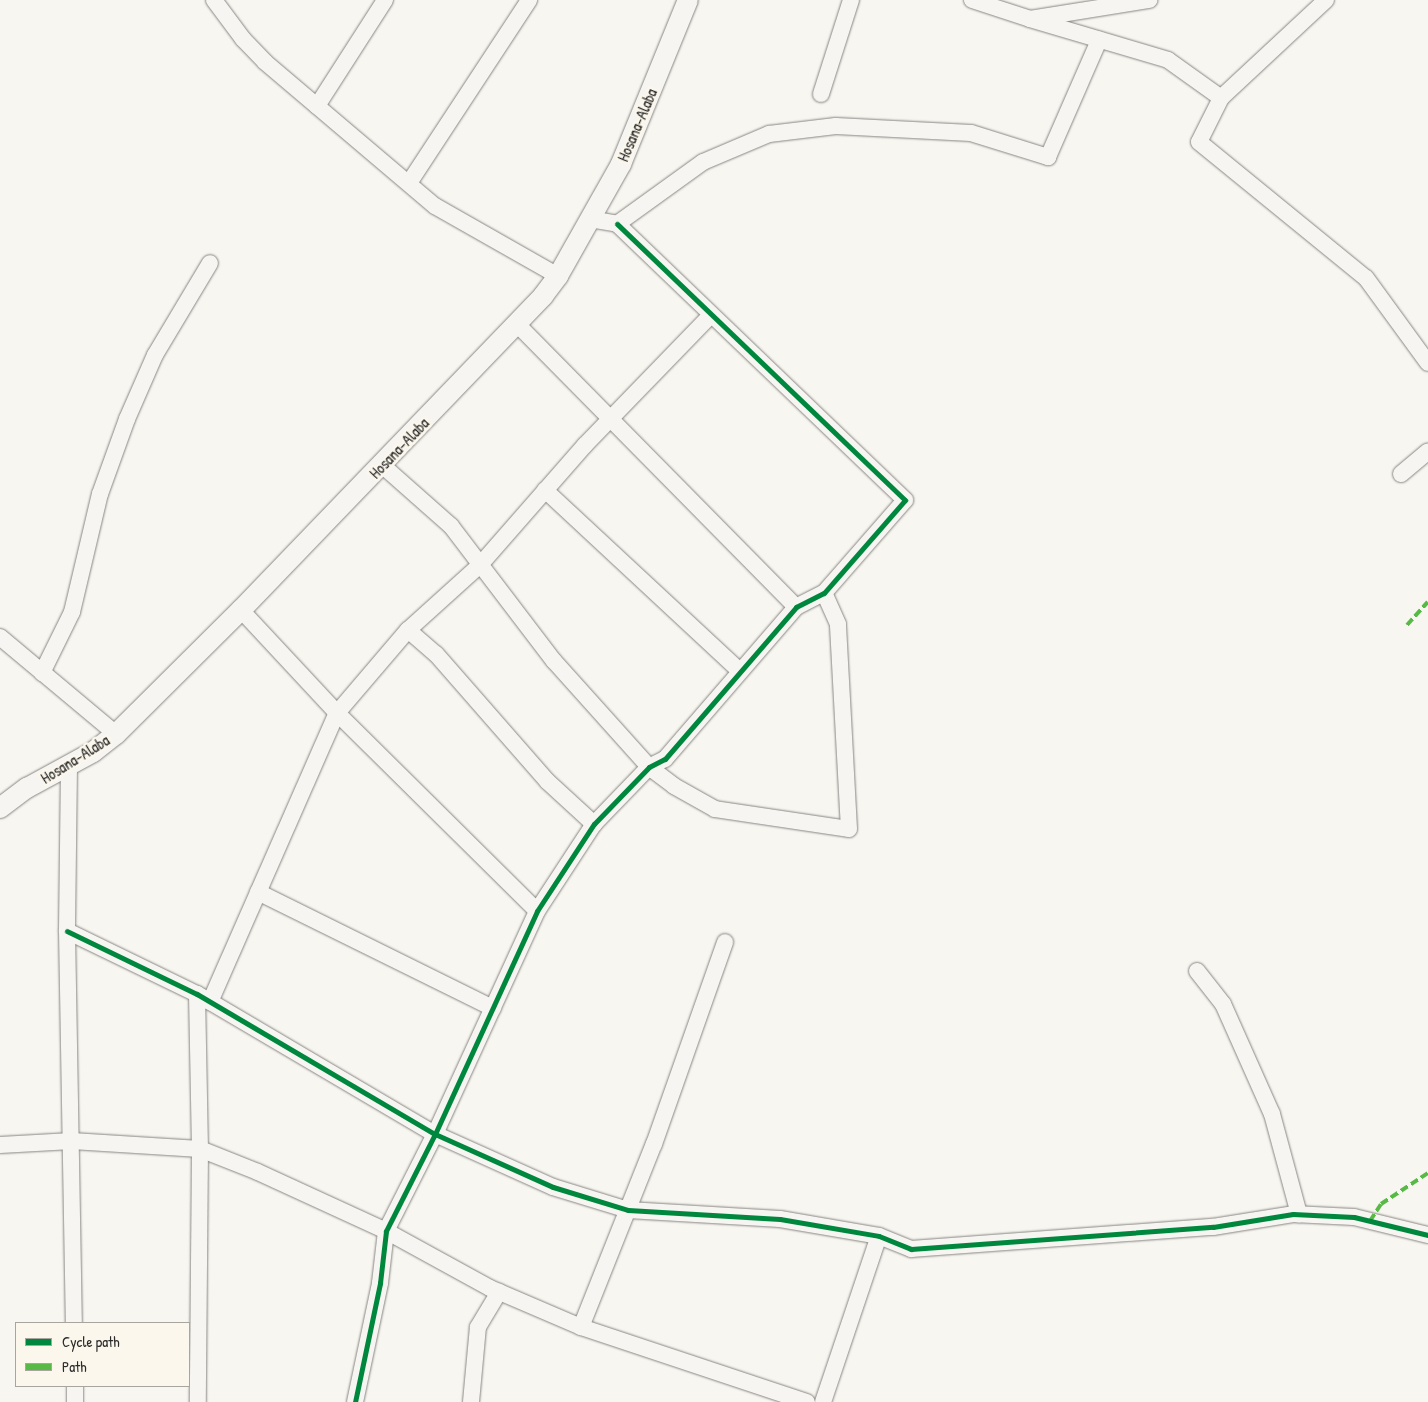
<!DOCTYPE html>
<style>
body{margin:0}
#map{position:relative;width:1428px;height:1402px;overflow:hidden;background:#f8f6f0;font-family:"Patrick Hand",sans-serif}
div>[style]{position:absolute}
.roads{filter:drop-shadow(0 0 1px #878684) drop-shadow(0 0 1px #878684)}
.minor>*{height:16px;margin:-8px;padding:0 8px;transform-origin:8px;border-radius:8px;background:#f6f5f1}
.major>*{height:20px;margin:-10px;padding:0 10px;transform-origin:10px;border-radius:10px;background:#f6f5f1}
.quiet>*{height:4px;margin-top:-2px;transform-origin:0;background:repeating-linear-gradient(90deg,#58b947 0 8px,transparent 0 12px)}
.cycleway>*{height:5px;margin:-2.5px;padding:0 2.5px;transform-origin:2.5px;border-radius:2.5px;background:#00873e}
span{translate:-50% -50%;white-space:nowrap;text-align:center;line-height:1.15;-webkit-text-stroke:5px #fbf7ec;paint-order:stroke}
.street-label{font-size:16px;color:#2b2b2b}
.legend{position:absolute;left:15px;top:1322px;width:175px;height:65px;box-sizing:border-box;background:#fbf7ec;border:1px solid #a8a59f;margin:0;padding:6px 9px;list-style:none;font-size:15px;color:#2b2b2b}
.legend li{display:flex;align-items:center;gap:10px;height:25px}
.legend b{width:25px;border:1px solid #a8a59f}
</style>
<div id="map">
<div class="roads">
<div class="minor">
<i style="left:214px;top:0;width:49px;rotate:53.4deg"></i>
<i style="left:243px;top:39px;width:32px;rotate:46deg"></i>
<i style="left:265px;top:62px;width:223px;rotate:40.3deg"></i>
<i style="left:435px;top:206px;width:142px;rotate:29.6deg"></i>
<i style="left:972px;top:0;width:61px;rotate:18.1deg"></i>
<i style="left:1030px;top:19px;width:121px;rotate:-9.1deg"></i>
<i style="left:1326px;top:0;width:144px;rotate:137deg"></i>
<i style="left:1221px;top:98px;width:49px;rotate:116.6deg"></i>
<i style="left:1199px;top:142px;width:215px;rotate:39.2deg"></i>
<i style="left:1366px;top:278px;width:105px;rotate:53.9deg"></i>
<i style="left:1030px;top:19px;width:144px;rotate:16.5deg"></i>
<i style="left:1168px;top:60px;width:65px;rotate:35.6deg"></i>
<i style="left:821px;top:94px;width:99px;rotate:-72.3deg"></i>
<i style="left:317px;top:106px;width:126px;rotate:-57.3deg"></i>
<i style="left:409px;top:183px;width:219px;rotate:-56.7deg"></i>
<i style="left:590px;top:219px;width:27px;rotate:10deg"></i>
<i style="left:617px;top:224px;width:106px;rotate:-35.8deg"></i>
<i style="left:703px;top:162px;width:72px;rotate:-23deg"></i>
<i style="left:769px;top:134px;width:67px;rotate:-6.8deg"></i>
<i style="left:836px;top:126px;width:135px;rotate:3deg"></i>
<i style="left:971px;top:133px;width:81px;rotate:17.3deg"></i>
<i style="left:1048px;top:157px;width:128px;rotate:-66.4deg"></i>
<i style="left:518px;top:325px;width:396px;rotate:45.4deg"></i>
<i style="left:382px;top:465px;width:92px;rotate:41.5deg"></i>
<i style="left:451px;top:526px;width:170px;rotate:52.7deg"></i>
<i style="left:554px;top:661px;width:142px;rotate:48.1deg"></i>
<i style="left:649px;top:767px;width:31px;rotate:37deg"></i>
<i style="left:674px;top:786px;width:47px;rotate:29.3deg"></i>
<i style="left:715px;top:809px;width:135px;rotate:8.5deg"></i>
<i style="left:849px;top:829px;width:205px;rotate:-93.1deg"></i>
<i style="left:838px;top:624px;width:34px;rotate:-114deg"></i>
<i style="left:1401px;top:474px;width:35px;rotate:-40deg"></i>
<i style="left:545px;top:490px;width:266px;rotate:42.9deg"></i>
<i style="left:241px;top:610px;width:141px;rotate:47deg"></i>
<i style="left:337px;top:713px;width:281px;rotate:44.7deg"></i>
<i style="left:408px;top:630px;width:37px;rotate:41deg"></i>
<i style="left:436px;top:654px;width:169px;rotate:48.8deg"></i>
<i style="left:547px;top:781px;width:64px;rotate:42.5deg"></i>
<i style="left:0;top:637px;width:151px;rotate:39.9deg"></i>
<i style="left:42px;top:673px;width:68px;rotate:-63.8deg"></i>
<i style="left:72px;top:612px;width:121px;rotate:-76.7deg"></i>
<i style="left:100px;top:494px;width:80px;rotate:-70.2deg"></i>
<i style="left:127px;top:419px;width:70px;rotate:-66.4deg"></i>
<i style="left:155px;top:355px;width:107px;rotate:-59.1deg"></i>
<i style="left:69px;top:765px;width:166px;rotate:90.7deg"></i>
<i style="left:67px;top:931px;width:392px;rotate:89deg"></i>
<i style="left:258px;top:892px;width:262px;rotate:26.3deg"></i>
<i style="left:67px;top:931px;width:144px;rotate:25.9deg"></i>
<i style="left:197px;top:994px;width:276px;rotate:30.5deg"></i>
<i style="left:435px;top:1134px;width:129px;rotate:24.2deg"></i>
<i style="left:553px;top:1187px;width:78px;rotate:17deg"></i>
<i style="left:628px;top:1210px;width:152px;rotate:3.4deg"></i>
<i style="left:780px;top:1219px;width:100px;rotate:9.7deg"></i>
<i style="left:879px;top:1236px;width:35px;rotate:22deg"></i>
<i style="left:911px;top:1249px;width:303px;rotate:-4.2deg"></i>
<i style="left:1213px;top:1227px;width:81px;rotate:-9.2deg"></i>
<i style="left:1293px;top:1214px;width:61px;rotate:2.8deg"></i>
<i style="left:1354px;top:1217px;width:76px;rotate:13.7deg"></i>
<i style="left:1197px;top:971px;width:42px;rotate:51.8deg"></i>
<i style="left:1223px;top:1004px;width:120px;rotate:66deg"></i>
<i style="left:1272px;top:1114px;width:104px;rotate:74.9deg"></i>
<i style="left:197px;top:994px;width:155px;rotate:88.9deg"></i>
<i style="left:200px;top:1149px;width:253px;rotate:90.5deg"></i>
<i style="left:210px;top:1002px;width:316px;rotate:-66.3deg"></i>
<i style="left:337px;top:713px;width:109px;rotate:-49.5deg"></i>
<i style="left:408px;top:630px;width:97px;rotate:-42.1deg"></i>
<i style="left:480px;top:565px;width:159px;rotate:-48.8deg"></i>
<i style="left:585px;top:445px;width:180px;rotate:-45.9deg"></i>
<i style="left:0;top:1145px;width:72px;rotate:-3.2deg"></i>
<i style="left:72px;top:1141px;width:128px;rotate:3.6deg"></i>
<i style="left:200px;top:1149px;width:62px;rotate:21.6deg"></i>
<i style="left:258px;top:1172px;width:141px;rotate:24.7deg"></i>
<i style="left:386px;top:1231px;width:119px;rotate:28.7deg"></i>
<i style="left:490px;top:1288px;width:99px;rotate:23.2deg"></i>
<i style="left:581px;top:1327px;width:238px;rotate:18.4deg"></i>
<i style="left:581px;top:1327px;width:197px;rotate:-68.3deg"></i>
<i style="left:654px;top:1144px;width:214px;rotate:-70.6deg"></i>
<i style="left:75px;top:1386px;width:16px;rotate:90deg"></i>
<i style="left:355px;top:1402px;width:122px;rotate:-78.1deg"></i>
<i style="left:380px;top:1283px;width:52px;rotate:-83.4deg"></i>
<i style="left:386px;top:1231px;width:109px;rotate:-63.2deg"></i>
<i style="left:435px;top:1134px;width:245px;rotate:-65.4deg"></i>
<i style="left:537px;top:911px;width:104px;rotate:-56.8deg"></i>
<i style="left:594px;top:824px;width:79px;rotate:-46deg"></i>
<i style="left:649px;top:767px;width:18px;rotate:-27deg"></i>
<i style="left:665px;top:759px;width:201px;rotate:-49.2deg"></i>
<i style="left:796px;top:607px;width:31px;rotate:-27deg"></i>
<i style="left:824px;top:593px;width:123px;rotate:-48.9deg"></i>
<i style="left:905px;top:500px;width:399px;rotate:-136.2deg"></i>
<i style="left:471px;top:1402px;width:75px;rotate:-84.7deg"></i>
<i style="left:478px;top:1327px;width:41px;rotate:-59deg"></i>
<i style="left:823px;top:1402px;width:175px;rotate:-71.4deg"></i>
</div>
<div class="major">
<i style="left:0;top:808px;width:34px;rotate:-37deg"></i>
<i style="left:27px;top:788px;width:75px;rotate:-28.6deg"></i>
<i style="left:93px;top:752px;width:29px;rotate:-38deg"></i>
<i style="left:116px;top:734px;width:176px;rotate:-44.8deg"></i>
<i style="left:241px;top:610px;width:436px;rotate:-46.1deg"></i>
<i style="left:543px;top:296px;width:25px;rotate:-53deg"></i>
<i style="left:558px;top:276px;width:129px;rotate:-60.6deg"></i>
<i style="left:621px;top:164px;width:177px;rotate:-67.8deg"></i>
</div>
</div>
<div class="quiet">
<i style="left:1407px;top:625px;width:31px;rotate:-48deg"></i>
<i style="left:1370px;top:1221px;width:20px;rotate:-57deg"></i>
<i style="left:1381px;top:1204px;width:56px;rotate:-33.4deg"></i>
</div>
<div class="cycleway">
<i style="left:67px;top:931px;width:144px;rotate:25.9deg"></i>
<i style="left:197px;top:994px;width:276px;rotate:30.5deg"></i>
<i style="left:435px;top:1134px;width:129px;rotate:24.2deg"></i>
<i style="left:553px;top:1187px;width:78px;rotate:17deg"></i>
<i style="left:628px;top:1210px;width:152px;rotate:3.4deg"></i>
<i style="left:780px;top:1219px;width:100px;rotate:9.7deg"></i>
<i style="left:879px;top:1236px;width:35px;rotate:22deg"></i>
<i style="left:911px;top:1249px;width:303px;rotate:-4.2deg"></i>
<i style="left:1213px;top:1227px;width:81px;rotate:-9.2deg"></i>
<i style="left:1293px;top:1214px;width:61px;rotate:2.8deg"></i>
<i style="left:1354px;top:1217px;width:76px;rotate:13.7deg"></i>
<i style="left:355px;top:1402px;width:122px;rotate:-78.1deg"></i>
<i style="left:380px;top:1283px;width:52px;rotate:-83.4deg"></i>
<i style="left:386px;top:1231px;width:109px;rotate:-63.2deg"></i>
<i style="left:435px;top:1134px;width:245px;rotate:-65.4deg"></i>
<i style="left:537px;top:911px;width:104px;rotate:-56.8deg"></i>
<i style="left:594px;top:824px;width:79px;rotate:-46deg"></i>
<i style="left:649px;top:767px;width:18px;rotate:-27deg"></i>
<i style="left:665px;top:759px;width:201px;rotate:-49.2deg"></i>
<i style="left:796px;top:607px;width:31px;rotate:-27deg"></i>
<i style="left:824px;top:593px;width:123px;rotate:-48.9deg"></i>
<i style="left:905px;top:500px;width:399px;rotate:-136.2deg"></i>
</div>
<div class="street-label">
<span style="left:637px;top:125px;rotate:-67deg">Hosana-Alaba</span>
<span style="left:399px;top:448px;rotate:-46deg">Hosana-Alaba</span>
<span style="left:75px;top:759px;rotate:-32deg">Hosana-Alaba</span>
</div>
<ul class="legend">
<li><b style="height:6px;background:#00873e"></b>Cycle path</li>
<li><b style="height:6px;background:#58b947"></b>Path</li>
</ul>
</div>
